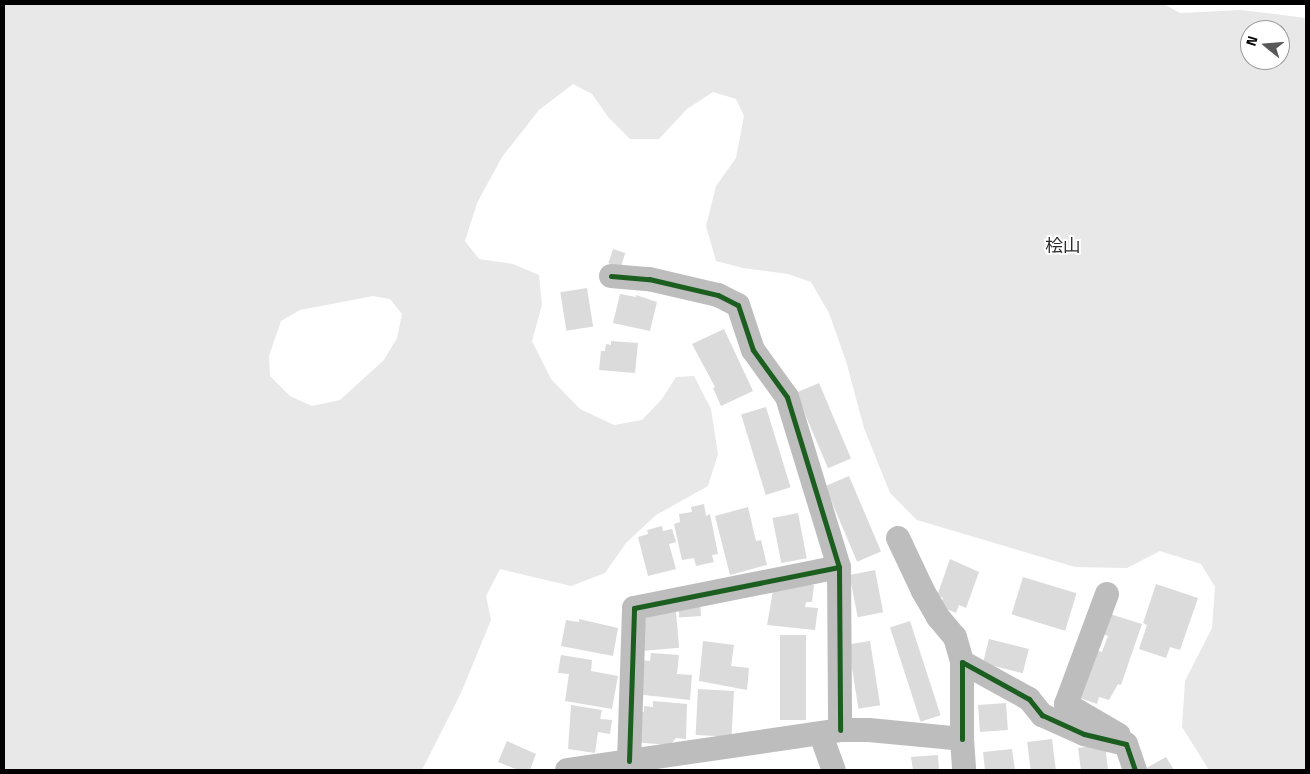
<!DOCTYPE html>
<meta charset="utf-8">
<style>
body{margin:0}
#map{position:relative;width:1310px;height:774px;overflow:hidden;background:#fff;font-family:"Titillium Web","Noto Sans JP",sans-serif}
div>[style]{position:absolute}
.green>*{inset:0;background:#e8e8e8}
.building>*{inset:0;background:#dbdbdb;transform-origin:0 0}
.street>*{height:24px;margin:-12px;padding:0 12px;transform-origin:12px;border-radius:12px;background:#bdbdbd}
.cycleway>*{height:5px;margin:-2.5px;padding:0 2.5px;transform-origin:2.5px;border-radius:2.5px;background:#1b5e20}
span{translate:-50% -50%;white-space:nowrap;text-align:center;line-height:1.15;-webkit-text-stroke:4px #fff;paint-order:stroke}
.park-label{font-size:18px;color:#2c2c2c}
.frame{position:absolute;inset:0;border:5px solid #000;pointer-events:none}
.north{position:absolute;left:1240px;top:20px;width:50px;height:50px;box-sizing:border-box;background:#fff;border:1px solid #999;border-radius:50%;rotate:287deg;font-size:14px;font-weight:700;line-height:20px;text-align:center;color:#000}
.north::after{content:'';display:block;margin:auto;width:18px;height:22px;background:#595959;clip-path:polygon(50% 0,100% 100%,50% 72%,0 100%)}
</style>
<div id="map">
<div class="green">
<i style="clip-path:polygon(evenodd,4px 4px,1164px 4px,1180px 13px,1241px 10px,1306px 18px,1306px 770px,1209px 770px,1182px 727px,1185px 681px,1212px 628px,1215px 587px,1201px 564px,1160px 551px,1127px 568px,1075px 567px,917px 520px,890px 493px,864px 428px,846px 361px,829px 313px,811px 282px,788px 274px,743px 268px,716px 261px,706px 226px,716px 186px,736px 158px,744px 116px,736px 99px,713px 92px,687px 109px,659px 139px,630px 139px,609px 118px,592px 94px,573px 84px,539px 110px,502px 157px,477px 203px,465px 241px,479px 259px,513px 264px,539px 275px,542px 305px,532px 341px,551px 379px,580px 409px,614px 425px,642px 420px,662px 399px,676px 377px,694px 376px,711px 409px,718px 454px,708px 486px,656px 515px,626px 543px,605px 573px,571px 586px,500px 569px,486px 596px,491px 620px,461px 693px,422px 770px,4px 770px,4px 4px,1250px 30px,1280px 30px,1280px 60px,1250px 60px,1250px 30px,4px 4px,373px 296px,390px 299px,402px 314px,397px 338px,384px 360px,340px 400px,312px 406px,290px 396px,270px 376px,269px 356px,281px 321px,300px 310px,373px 296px)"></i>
</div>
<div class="building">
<i style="left:613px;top:249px;width:13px;height:15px;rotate:18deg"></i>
<i style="left:587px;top:288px;width:39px;height:27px;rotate:81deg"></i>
<i style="clip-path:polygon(620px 294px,636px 297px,636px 295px,657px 302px,650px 331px,613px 323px)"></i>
<i style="clip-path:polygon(724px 329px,753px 391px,721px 406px,713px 388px,715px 387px,692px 344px)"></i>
<i style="clip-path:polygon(611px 341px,638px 343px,635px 373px,599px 370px,601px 351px,605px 351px,606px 344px,611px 345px)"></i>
<i style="left:819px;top:383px;width:82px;height:25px;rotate:67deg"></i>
<i style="left:766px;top:407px;width:84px;height:26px;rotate:73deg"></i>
<i style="left:849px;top:476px;width:82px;height:26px;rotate:67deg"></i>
<i style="clip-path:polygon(704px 504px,706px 516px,710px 514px,718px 554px,712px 555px,714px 562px,696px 566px,694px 558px,682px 560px,674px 524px,680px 522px,679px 514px,692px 512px,691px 507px)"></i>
<i style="clip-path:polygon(748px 507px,756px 541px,761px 540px,767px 565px,730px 575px,715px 516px)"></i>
<i style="left:798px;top:513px;width:46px;height:26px;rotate:79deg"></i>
<i style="clip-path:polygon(662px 526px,663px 531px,672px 529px,676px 542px,669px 544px,676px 569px,648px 576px,638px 537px,648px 534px,647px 530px)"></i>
<i style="clip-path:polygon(950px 559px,979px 572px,966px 608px,959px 605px,956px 613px,940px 606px,943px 598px,937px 596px)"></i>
<i style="left:875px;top:570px;width:43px;height:26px;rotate:79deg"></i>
<i style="left:1023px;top:577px;width:56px;height:39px;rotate:17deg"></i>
<i style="clip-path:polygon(793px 583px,814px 585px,812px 602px,806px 602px,805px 607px,818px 608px,815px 630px,767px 625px,774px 585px)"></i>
<i style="clip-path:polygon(1156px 584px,1198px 598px,1180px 650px,1170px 647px,1166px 658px,1139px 649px,1147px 625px,1143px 623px)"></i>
<i style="left:700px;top:601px;width:15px;height:22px;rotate:86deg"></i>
<i style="left:676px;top:612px;width:36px;height:40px;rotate:85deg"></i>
<i style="clip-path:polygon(1110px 614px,1142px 624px,1121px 685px,1118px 684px,1109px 700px,1099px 697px,1097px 704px,1077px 697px,1093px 649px,1102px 652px,1108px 636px,1103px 634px)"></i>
<i style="clip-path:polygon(579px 619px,618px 628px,613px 656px,561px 646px,566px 620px,579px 622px)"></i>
<i style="left:910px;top:621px;width:99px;height:21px;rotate:72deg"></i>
<i style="left:780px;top:635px;width:26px;height:85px"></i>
<i style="left:989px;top:639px;width:41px;height:25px;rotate:14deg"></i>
<i style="clip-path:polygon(703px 641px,734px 645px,731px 666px,749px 668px,747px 690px,699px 681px)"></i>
<i style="left:870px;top:641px;width:65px;height:22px;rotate:81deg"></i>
<i style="clip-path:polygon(651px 653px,679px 655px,677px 674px,692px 675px,690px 700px,635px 694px,633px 659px,650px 661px)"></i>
<i style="clip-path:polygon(561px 655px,592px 660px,591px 671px,618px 676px,612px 709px,565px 701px,569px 674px,558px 673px)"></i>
<i style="left:698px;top:689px;width:36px;height:46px;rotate:3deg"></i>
<i style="clip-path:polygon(653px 701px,687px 704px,686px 739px,676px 738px,670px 745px,632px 742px,635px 711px,644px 712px,644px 706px,653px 707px)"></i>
<i style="left:1006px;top:703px;width:27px;height:28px;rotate:86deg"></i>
<i style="clip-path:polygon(571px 705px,602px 710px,600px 719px,612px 720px,610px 734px,598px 732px,595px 753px,568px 749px)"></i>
<i style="left:1052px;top:739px;width:31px;height:25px;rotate:83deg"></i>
<i style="clip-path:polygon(507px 741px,536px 754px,530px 770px,518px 770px,498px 762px)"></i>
<i style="clip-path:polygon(1105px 744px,1108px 770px,1081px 770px,1078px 748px)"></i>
<i style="clip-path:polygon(1012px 749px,1015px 770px,985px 770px,983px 752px)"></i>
<i style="clip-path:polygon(938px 755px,939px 770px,913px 770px,911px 757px)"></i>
<i style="clip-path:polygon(1166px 757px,1174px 770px,1143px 770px)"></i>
</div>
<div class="street">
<i style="left:611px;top:276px;width:38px;rotate:5deg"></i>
<i style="left:649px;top:279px;width:71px;rotate:13.1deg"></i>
<i style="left:718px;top:295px;width:22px;rotate:27deg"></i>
<i style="left:738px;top:305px;width:47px;rotate:71.6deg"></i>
<i style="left:753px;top:350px;width:58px;rotate:54.1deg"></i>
<i style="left:787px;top:397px;width:178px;rotate:73deg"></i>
<i style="left:898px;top:538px;width:59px;rotate:64.7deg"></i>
<i style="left:923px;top:591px;width:30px;rotate:60deg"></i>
<i style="left:938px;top:617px;width:26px;rotate:50deg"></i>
<i style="left:955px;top:637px;width:26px;rotate:74deg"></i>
<i style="left:1107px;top:594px;width:117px;rotate:110.4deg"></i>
<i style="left:1066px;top:704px;width:61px;rotate:30.3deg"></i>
<i style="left:821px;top:735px;width:37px;rotate:70deg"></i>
<i style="left:962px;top:739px;width:77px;rotate:-90deg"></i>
<i style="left:962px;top:662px;width:77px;rotate:28.9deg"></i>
<i style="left:1029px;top:699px;width:21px;rotate:51deg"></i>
<i style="left:1042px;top:715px;width:46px;rotate:24.3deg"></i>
<i style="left:1084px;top:734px;width:43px;rotate:13.4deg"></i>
<i style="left:1126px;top:744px;width:28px;rotate:71deg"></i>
<i style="left:629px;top:761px;width:153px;rotate:-88.1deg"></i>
<i style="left:634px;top:608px;width:209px;rotate:-11.3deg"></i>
<i style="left:839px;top:567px;width:163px;rotate:89.6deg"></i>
<i style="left:567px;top:770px;width:276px;rotate:-8.3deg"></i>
<i style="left:840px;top:730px;width:29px"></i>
<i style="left:869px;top:730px;width:93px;rotate:5.5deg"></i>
<i style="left:962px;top:739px;width:31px;rotate:86deg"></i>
</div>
<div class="cycleway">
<i style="left:611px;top:276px;width:38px;rotate:5deg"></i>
<i style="left:649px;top:279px;width:71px;rotate:13.1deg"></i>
<i style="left:718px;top:295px;width:22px;rotate:27deg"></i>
<i style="left:738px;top:305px;width:47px;rotate:71.6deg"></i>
<i style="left:753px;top:350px;width:58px;rotate:54.1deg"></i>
<i style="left:787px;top:397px;width:178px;rotate:73deg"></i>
<i style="left:962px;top:739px;width:77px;rotate:-90deg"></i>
<i style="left:962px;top:662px;width:77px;rotate:28.9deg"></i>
<i style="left:1029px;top:699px;width:21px;rotate:51deg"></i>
<i style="left:1042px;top:715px;width:46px;rotate:24.3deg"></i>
<i style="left:1084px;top:734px;width:43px;rotate:13.4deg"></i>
<i style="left:1126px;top:744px;width:28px;rotate:71deg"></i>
<i style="left:629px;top:761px;width:153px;rotate:-88.1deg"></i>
<i style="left:634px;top:608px;width:209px;rotate:-11.3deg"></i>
<i style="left:839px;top:567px;width:163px;rotate:89.6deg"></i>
</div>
<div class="park-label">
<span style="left:1063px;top:246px">桧山</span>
</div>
<div class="frame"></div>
<div class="north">N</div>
</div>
